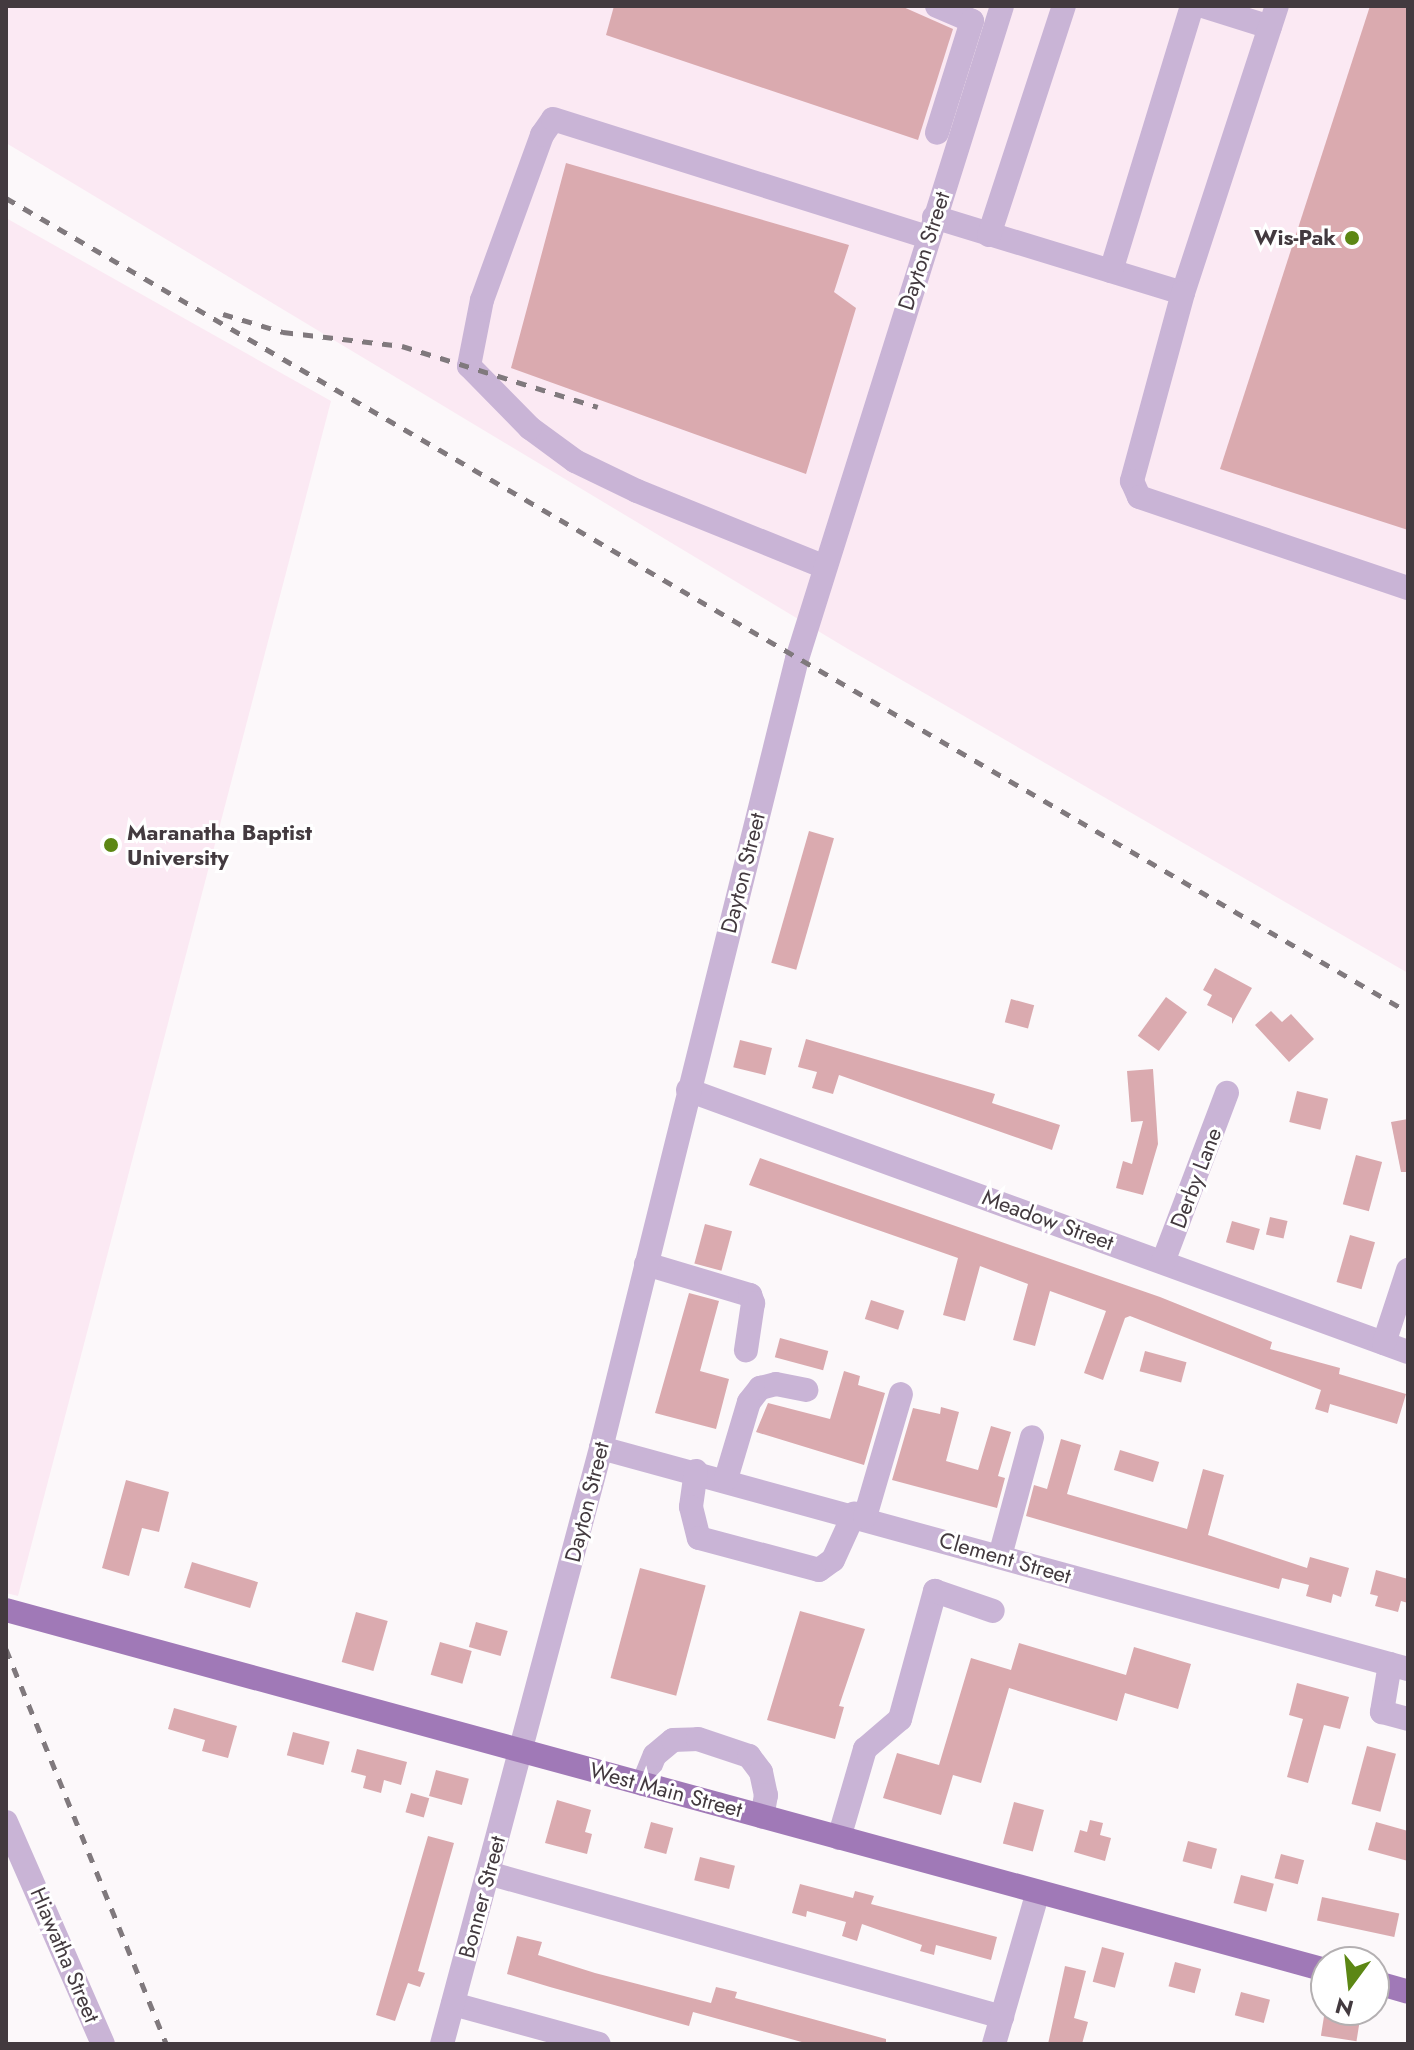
<!DOCTYPE html>
<style>
body{margin:0}
#map{position:relative;width:1414px;height:2050px;overflow:hidden;background:#fcf8fa;font-family:Jost,sans-serif}
div>[style]{position:absolute}
.built>*{inset:0;background:#fbe9f3}
.building>*{inset:0;background:#daaaaf;transform-origin:0 0}
.minor>*{height:24px;margin:-12px;padding:0 12px;transform-origin:12px;border-radius:12px;background:#c9b4d6}
.major>*{height:24px;margin:-12px;padding:0 12px;transform-origin:12px;border-radius:12px;background:#a079b7}
.rail>*{height:5px;margin-top:-2.5px;transform-origin:0;background:repeating-linear-gradient(90deg,#80797d 0 10px,transparent 0 20px)}
.dots>*{width:22px;height:22px;translate:-50% -50%;box-sizing:border-box;border:4px solid #fff;border-radius:50%}
span{translate:-50% -50%;white-space:nowrap;text-align:center;line-height:1.15;-webkit-text-stroke:6px #fff;paint-order:stroke}
.poi-label{font-size:22px;color:#433a3f;font-weight:700}
.right{translate:-100% -50%;text-align:right}
.left{translate:0 -50%;text-align:left}
.street-label{font-size:22px;color:#433a3f}
.frame{position:absolute;inset:0;border:8px solid #433a3f;pointer-events:none}
.north{position:absolute;left:1310px;top:1946px;width:80px;height:80px;box-sizing:border-box;background:#fff;border:2px solid #b4b0b2;border-radius:50%;rotate:195deg;font-size:22px;font-weight:700;line-height:32px;text-align:center;color:#433a3f}
.north::after{content:'';display:block;margin:auto;width:28px;height:36px;background:#5c8714;clip-path:polygon(50% 0,100% 100%,50% 72%,0 100%)}
</style>
<div id="map">
<div class="built">
<i style="clip-path:polygon(6px 6px,1408px 6px,1408px 973px,848px 649px,6px 143px)"></i>
<i style="clip-path:polygon(6px 218px,331px 401px,18px 1596px,6px 1593px)"></i>
</div>
<div class="building">
<i style="clip-path:polygon(614px 6px,901px 6px,953px 29px,918px 140px,606px 35px)"></i>
<i style="clip-path:polygon(1370px 6px,1408px 6px,1408px 530px,1220px 469px)"></i>
<i style="clip-path:polygon(566px 163px,849px 245px,834px 292px,856px 308px,806px 474px,511px 368px)"></i>
<i style="left:809px;top:831px;width:26px;height:137px;rotate:16deg"></i>
<i style="clip-path:polygon(1215px 968px,1252px 988px,1232px 1024px,1232px 1018px,1207px 1005px,1212px 995px,1203px 990px)"></i>
<i style="left:1166px;top:997px;width:26px;height:48px;rotate:36deg"></i>
<i style="left:1011px;top:999px;width:24px;height:24px;rotate:15deg"></i>
<i style="clip-path:polygon(1271px 1011px,1282px 1022px,1291px 1014px,1314px 1039px,1289px 1062px,1255px 1025px)"></i>
<i style="clip-path:polygon(806px 1039px,995px 1094px,992px 1103px,1060px 1125px,1052px 1150px,839px 1075px,833px 1094px,812px 1088px,817px 1072px,798px 1067px)"></i>
<i style="left:740px;top:1040px;width:33px;height:28px;rotate:14deg"></i>
<i style="clip-path:polygon(1153px 1069px,1158px 1144px,1143px 1195px,1116px 1188px,1123px 1161px,1132px 1164px,1143px 1121px,1131px 1122px,1127px 1071px)"></i>
<i style="left:1297px;top:1091px;width:32px;height:32px;rotate:14deg"></i>
<i style="clip-path:polygon(1408px 1119px,1408px 1172px,1401px 1172px,1391px 1122px)"></i>
<i style="left:1356px;top:1155px;width:27px;height:51px;rotate:15deg"></i>
<i style="clip-path:polygon(760px 1158px,1160px 1297px,1272px 1342px,1270px 1349px,1340px 1368px,1339px 1374px,1406px 1394px,1397px 1424px,1330px 1404px,1328px 1413px,1315px 1409px,1321px 1390px,1130px 1316px,1125px 1318px,1103px 1380px,1084px 1373px,1106px 1311px,1050px 1291px,1035px 1346px,1013px 1340px,1028px 1284px,980px 1266px,965px 1321px,943px 1315px,958px 1258px,749px 1185px)"></i>
<i style="left:1270px;top:1217px;width:18px;height:18px;rotate:13deg"></i>
<i style="left:1232px;top:1221px;width:29px;height:22px;rotate:16deg"></i>
<i style="left:705px;top:1224px;width:28px;height:41px;rotate:15deg"></i>
<i style="left:1350px;top:1235px;width:26px;height:49px;rotate:16deg"></i>
<i style="clip-path:polygon(689px 1293px,719px 1301px,700px 1371px,729px 1379px,716px 1429px,655px 1413px)"></i>
<i style="left:871px;top:1300px;width:35px;height:20px;rotate:18deg"></i>
<i style="left:780px;top:1338px;width:50px;height:20px;rotate:15deg"></i>
<i style="left:1145px;top:1351px;width:43px;height:21px;rotate:15deg"></i>
<i style="clip-path:polygon(844px 1371px,860px 1376px,858px 1385px,885px 1393px,864px 1465px,756px 1432px,768px 1403px,830px 1419px)"></i>
<i style="clip-path:polygon(941px 1407px,959px 1412px,946px 1461px,978px 1470px,991px 1426px,1011px 1432px,998px 1476px,1005px 1478px,997px 1508px,892px 1480px,913px 1408px,940px 1414px)"></i>
<i style="clip-path:polygon(1061px 1439px,1081px 1445px,1067px 1494px,1187px 1529px,1203px 1469px,1224px 1475px,1208px 1535px,1307px 1568px,1310px 1557px,1349px 1568px,1341px 1597px,1333px 1594px,1331px 1603px,1306px 1596px,1309px 1585px,1282px 1578px,1279px 1589px,1026px 1516px,1034px 1485px,1047px 1489px)"></i>
<i style="left:1120px;top:1450px;width:41px;height:21px;rotate:17deg"></i>
<i style="clip-path:polygon(126px 1480px,169px 1492px,159px 1532px,142px 1528px,129px 1576px,102px 1568px)"></i>
<i style="left:192px;top:1562px;width:69px;height:27px;rotate:17deg"></i>
<i style="left:640px;top:1568px;width:68px;height:114px;rotate:15deg"></i>
<i style="clip-path:polygon(1376px 1570px,1408px 1579px,1408px 1603px,1401px 1601px,1398px 1612px,1375px 1606px,1378px 1596px,1370px 1594px)"></i>
<i style="clip-path:polygon(800px 1611px,865px 1629px,839px 1706px,844px 1707px,835px 1739px,767px 1720px)"></i>
<i style="left:356px;top:1612px;width:33px;height:52px;rotate:16deg"></i>
<i style="left:476px;top:1622px;width:33px;height:26px;rotate:16deg"></i>
<i style="left:440px;top:1642px;width:33px;height:34px;rotate:16deg"></i>
<i style="clip-path:polygon(1019px 1643px,1126px 1675px,1134px 1647px,1191px 1664px,1178px 1709px,1125px 1693px,1117px 1721px,1009px 1688px,981px 1783px,953px 1775px,941px 1815px,883px 1798px,897px 1753px,939px 1765px,971px 1658px,1011px 1670px)"></i>
<i style="clip-path:polygon(1297px 1683px,1349px 1697px,1340px 1729px,1324px 1725px,1308px 1783px,1287px 1777px,1303px 1719px,1289px 1715px)"></i>
<i style="clip-path:polygon(174px 1708px,237px 1726px,228px 1758px,202px 1751px,205px 1740px,168px 1729px)"></i>
<i style="left:293px;top:1732px;width:38px;height:24px;rotate:15deg"></i>
<i style="left:1367px;top:1746px;width:30px;height:60px;rotate:15deg"></i>
<i style="clip-path:polygon(357px 1749px,407px 1762px,401px 1785px,384px 1780px,381px 1793px,363px 1788px,366px 1776px,351px 1772px)"></i>
<i style="left:436px;top:1770px;width:34px;height:27px;rotate:15deg"></i>
<i style="left:411px;top:1793px;width:19px;height:20px;rotate:16deg"></i>
<i style="clip-path:polygon(557px 1800px,591px 1810px,585px 1832px,592px 1834px,587px 1854px,545px 1843px)"></i>
<i style="left:1014px;top:1802px;width:31px;height:43px;rotate:15deg"></i>
<i style="clip-path:polygon(1090px 1820px,1103px 1823px,1100px 1835px,1111px 1838px,1105px 1861px,1074px 1852px,1080px 1830px,1087px 1832px)"></i>
<i style="left:651px;top:1822px;width:23px;height:27px;rotate:15deg"></i>
<i style="clip-path:polygon(1376px 1822px,1408px 1831px,1408px 1861px,1368px 1850px)"></i>
<i style="clip-path:polygon(428px 1836px,454px 1843px,418px 1971px,425px 1973px,420px 1987px,408px 1983px,395px 2021px,376px 2015px)"></i>
<i style="left:1188px;top:1841px;width:30px;height:21px;rotate:15deg"></i>
<i style="left:1281px;top:1854px;width:24px;height:25px;rotate:15deg"></i>
<i style="left:700px;top:1857px;width:36px;height:24px;rotate:14deg"></i>
<i style="left:1241px;top:1875px;width:34px;height:29px;rotate:15deg"></i>
<i style="clip-path:polygon(800px 1884px,853px 1898px,855px 1891px,874px 1896px,871px 1904px,997px 1937px,991px 1960px,936px 1945px,934px 1955px,920px 1951px,922px 1945px,862px 1924px,857px 1941px,842px 1936px,846px 1922px,807px 1911px,806px 1917px,792px 1913px)"></i>
<i style="left:1322px;top:1897px;width:79px;height:24px;rotate:12deg"></i>
<i style="clip-path:polygon(517px 1936px,542px 1942px,538px 1955px,595px 1973px,711px 2003px,716px 1987px,737px 1992px,735px 1998px,886px 2039px,886px 2044px,809px 2044px,693px 2012px,689px 2026px,550px 1987px,507px 1974px)"></i>
<i style="left:1102px;top:1947px;width:23px;height:36px;rotate:15deg"></i>
<i style="left:1175px;top:1962px;width:27px;height:25px;rotate:15deg"></i>
<i style="clip-path:polygon(1065px 1966px,1086px 1971px,1074px 2018px,1088px 2022px,1082px 2044px,1048px 2044px)"></i>
<i style="left:1241px;top:1992px;width:30px;height:24px;rotate:15deg"></i>
<i style="left:1325px;top:2010px;width:36px;height:26px;rotate:9deg"></i>
</div>
<div class="minor">
<i style="left:937px;top:6px;width:38px;rotate:23deg"></i>
<i style="left:972px;top:21px;width:117px;rotate:107.4deg"></i>
<i style="left:1203px;top:6px;width:70px;rotate:17.4deg"></i>
<i style="left:934px;top:217px;width:260px;rotate:17deg"></i>
<i style="left:1183px;top:293px;width:302px;rotate:-71.9deg"></i>
<i style="left:989px;top:235px;width:241px;rotate:-71.9deg"></i>
<i style="left:1111px;top:271px;width:277px;rotate:-73deg"></i>
<i style="left:1183px;top:293px;width:195px;rotate:105.2deg"></i>
<i style="left:1132px;top:481px;width:17px;rotate:66deg"></i>
<i style="left:1139px;top:497px;width:284px;rotate:18.7deg"></i>
<i style="left:825px;top:567px;width:203px;rotate:-158deg"></i>
<i style="left:637px;top:491px;width:69px;rotate:-154.2deg"></i>
<i style="left:575px;top:461px;width:56px;rotate:-143.7deg"></i>
<i style="left:530px;top:428px;width:87px;rotate:-134.5deg"></i>
<i style="left:469px;top:366px;width:67px;rotate:-78.9deg"></i>
<i style="left:482px;top:300px;width:176px;rotate:-70deg"></i>
<i style="left:542px;top:135px;width:19px;rotate:-55deg"></i>
<i style="left:553px;top:119px;width:393px;rotate:17.5deg"></i>
<i style="left:688px;top:1090px;width:766px;rotate:20deg"></i>
<i style="left:1163px;top:1262px;width:181px;rotate:-69.3deg"></i>
<i style="left:646px;top:1264px;width:109px;rotate:16.6deg"></i>
<i style="left:750px;top:1295px;width:9px;rotate:69deg"></i>
<i style="left:753px;top:1303px;width:48px;rotate:98.5deg"></i>
<i style="left:1384px;top:1343px;width:77px;rotate:-71.8deg"></i>
<i style="left:601px;top:1448px;width:837px;rotate:15.32deg"></i>
<i style="left:696px;top:1471px;width:36px;rotate:98deg"></i>
<i style="left:691px;top:1507px;width:32px;rotate:76deg"></i>
<i style="left:699px;top:1538px;width:124px;rotate:14.9deg"></i>
<i style="left:819px;top:1570px;width:17px;rotate:-36deg"></i>
<i style="left:833px;top:1560px;width:51px;rotate:-65.5deg"></i>
<i style="left:726px;top:1479px;width:80px;rotate:-73.4deg"></i>
<i style="left:749px;top:1402px;width:18px;rotate:-52deg"></i>
<i style="left:760px;top:1388px;width:16px;rotate:-14deg"></i>
<i style="left:776px;top:1384px;width:31px;rotate:11deg"></i>
<i style="left:865px;top:1517px;width:128px;rotate:-73.7deg"></i>
<i style="left:1000px;top:1556px;width:123px;rotate:-74.9deg"></i>
<i style="left:1390px;top:1664px;width:49px;rotate:99.5deg"></i>
<i style="left:1382px;top:1712px;width:27px;rotate:15deg"></i>
<i style="left:643px;top:1784px;width:31px;rotate:-68deg"></i>
<i style="left:655px;top:1755px;width:23px;rotate:-40deg"></i>
<i style="left:673px;top:1740px;width:25px;rotate:-2deg"></i>
<i style="left:698px;top:1739px;width:54px;rotate:18.4deg"></i>
<i style="left:749px;top:1756px;width:20px;rotate:53deg"></i>
<i style="left:761px;top:1772px;width:24px;rotate:78deg"></i>
<i style="left:766px;top:1795px;width:22px;rotate:100deg"></i>
<i style="left:6px;top:1822px;width:242px;rotate:66.4deg"></i>
<i style="left:839px;top:1838px;width:93px;rotate:-73.7deg"></i>
<i style="left:865px;top:1749px;width:46px;rotate:-40.6deg"></i>
<i style="left:900px;top:1719px;width:133px;rotate:-74.7deg"></i>
<i style="left:935px;top:1591px;width:61px;rotate:19deg"></i>
<i style="left:488px;top:1873px;width:534px;rotate:15.65deg"></i>
<i style="left:453px;top:2004px;width:151px;rotate:15.3deg"></i>
<i style="left:442px;top:2044px;width:617px;rotate:-75.06deg"></i>
<i style="left:601px;top:1448px;width:813px;rotate:-76.05deg"></i>
<i style="left:797px;top:659px;width:684px;rotate:-72.57deg"></i>
<i style="left:994px;top:2044px;width:158px;rotate:-73.9deg"></i>
</div>
<div class="major">
<i style="left:6px;top:1610px;width:1368px;rotate:15.26deg"></i>
<i style="left:1374px;top:1982px;width:35px;rotate:16deg"></i>
</div>
<div class="rail">
<i style="left:6px;top:198px;width:1621px;rotate:30.14deg"></i>
<i style="left:223px;top:314px;width:63px;rotate:16.7deg"></i>
<i style="left:283px;top:332px;width:120px;rotate:6.7deg"></i>
<i style="left:402px;top:346px;width:205px;rotate:17.3deg"></i>
<i style="left:6px;top:1649px;width:426px;rotate:67.9deg"></i>
</div>
<div class="dots">
<i style="left:1352px;top:238px;background:#5c8714"></i>
<i style="left:111px;top:845px;background:#5c8714"></i>
</div>
<div class="poi-label">
<span class="right" style="left:1336px;top:238px">Wis-Pak</span>
<span class="left" style="left:127px;top:845px">Maranatha Baptist<br>University</span>
</div>
<div class="street-label">
<span style="left:924px;top:251px;rotate:-72deg">Dayton Street</span>
<span style="left:743px;top:873px;rotate:-76deg">Dayton Street</span>
<span style="left:1196px;top:1178px;rotate:-69deg">Derby Lane</span>
<span style="left:1048px;top:1220px;rotate:20deg">Meadow Street</span>
<span style="left:587px;top:1502px;rotate:-76deg">Dayton Street</span>
<span style="left:1005px;top:1558px;rotate:16deg">Clement Street</span>
<span style="left:666px;top:1790px;rotate:15deg">West Main Street</span>
<span style="left:482px;top:1897px;rotate:-75deg">Bonner Street</span>
<span style="left:65px;top:1955px;rotate:67deg">Hiawatha Street</span>
</div>
<div class="frame"></div>
<div class="north">N</div>
</div>
